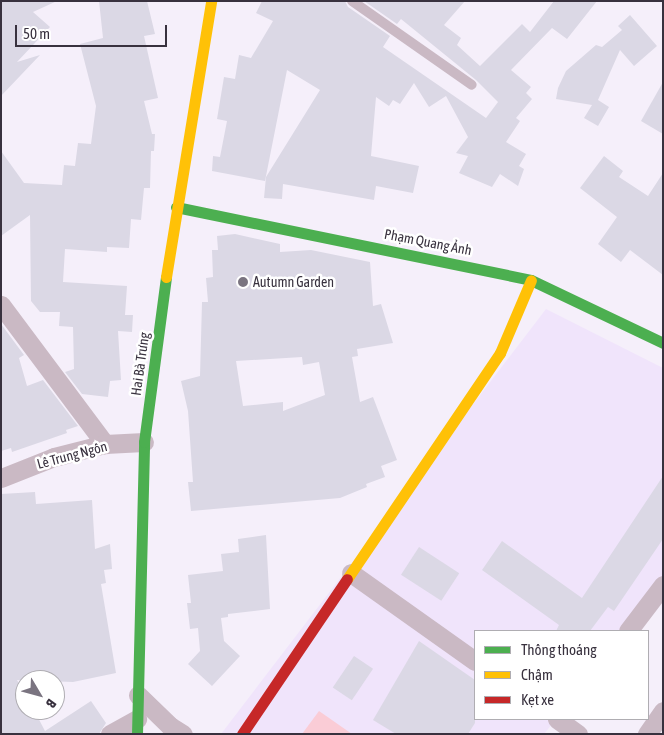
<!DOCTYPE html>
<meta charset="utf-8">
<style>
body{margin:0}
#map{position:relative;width:664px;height:735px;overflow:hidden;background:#f5effa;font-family:"Asap Condensed",sans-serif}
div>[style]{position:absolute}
.built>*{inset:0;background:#f0e4fb}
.green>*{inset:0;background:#faccd6}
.building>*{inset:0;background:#dbd8e5;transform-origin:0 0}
.lane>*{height:10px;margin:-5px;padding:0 5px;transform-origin:5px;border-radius:5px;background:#cab9c4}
.street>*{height:19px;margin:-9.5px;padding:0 9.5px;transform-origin:9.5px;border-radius:9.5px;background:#cab9c4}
.fast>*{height:11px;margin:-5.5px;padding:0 5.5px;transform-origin:5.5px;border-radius:5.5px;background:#4caf50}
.slow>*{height:11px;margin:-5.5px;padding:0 5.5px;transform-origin:5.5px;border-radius:5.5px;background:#ffc107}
.jam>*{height:11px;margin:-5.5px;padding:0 5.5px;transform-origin:5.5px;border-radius:5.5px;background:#c62828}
.dots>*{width:14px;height:14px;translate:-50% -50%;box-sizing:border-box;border:2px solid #fff;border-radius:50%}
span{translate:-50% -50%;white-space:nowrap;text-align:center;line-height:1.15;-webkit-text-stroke:5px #fff;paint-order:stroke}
.street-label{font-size:14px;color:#38313e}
.poi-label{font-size:14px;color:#38313e}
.left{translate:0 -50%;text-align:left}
.frame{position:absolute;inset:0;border:2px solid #38313e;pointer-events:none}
.legend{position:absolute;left:474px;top:630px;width:175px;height:90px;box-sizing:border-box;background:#fff;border:1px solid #afadb2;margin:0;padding:6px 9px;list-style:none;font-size:15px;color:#38313e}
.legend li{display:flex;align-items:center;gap:10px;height:25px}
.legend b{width:25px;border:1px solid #afadb2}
.north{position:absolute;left:15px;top:670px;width:50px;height:50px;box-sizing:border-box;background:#fff;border:1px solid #afadb2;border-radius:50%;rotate:127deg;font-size:14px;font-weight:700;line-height:20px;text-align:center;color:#38313e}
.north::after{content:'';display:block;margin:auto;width:18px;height:22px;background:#7a7480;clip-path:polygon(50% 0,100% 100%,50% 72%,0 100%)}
.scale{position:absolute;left:15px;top:25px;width:152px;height:22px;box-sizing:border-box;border:2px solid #38313e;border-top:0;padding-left:6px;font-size:15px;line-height:18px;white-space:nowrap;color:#38313e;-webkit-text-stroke:4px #fff;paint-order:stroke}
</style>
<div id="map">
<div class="built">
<i style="clip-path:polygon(546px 309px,663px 368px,663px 576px,621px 631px,475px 631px,475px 719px,556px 719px,544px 734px,221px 734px)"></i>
</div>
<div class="green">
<i style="clip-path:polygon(319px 711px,352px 734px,302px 734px)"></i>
</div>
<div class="building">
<i style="clip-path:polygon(1px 1px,57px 1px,33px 12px,50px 27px,17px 62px,40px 55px,1px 96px)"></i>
<i style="clip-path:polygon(99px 1px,147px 1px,155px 34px,144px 36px,158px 98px,144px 101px,152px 134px,155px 134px,154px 151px,151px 151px,150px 188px,144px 188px,141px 220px,131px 219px,129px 248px,107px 247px,107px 252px,65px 249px,63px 282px,127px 286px,125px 315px,133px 315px,132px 332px,118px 331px,121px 380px,110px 381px,108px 397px,82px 394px,65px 372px,74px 369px,73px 327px,59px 326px,60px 312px,40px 312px,31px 301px,30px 215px,1px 236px,1px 151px,24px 183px,62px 185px,64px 165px,75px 166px,78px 143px,91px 144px,96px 106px,80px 44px,103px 38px)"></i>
<i style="clip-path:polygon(262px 1px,345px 1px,348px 7px,390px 36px,383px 47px,486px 118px,498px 102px,476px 80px,401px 19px,397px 24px,364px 1px,465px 1px,444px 25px,461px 38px,457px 45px,480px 66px,522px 24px,530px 32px,554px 1px,597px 1px,567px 39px,552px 28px,511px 70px,531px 87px,526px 93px,532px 99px,516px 118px,520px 121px,506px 142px,526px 154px,519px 166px,524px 169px,518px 186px,500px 174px,492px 187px,459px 173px,468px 156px,456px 153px,468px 137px,446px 96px,429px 107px,414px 83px,400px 104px,393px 100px,389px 106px,376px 97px,371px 156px,419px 166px,413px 193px,376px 186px,374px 200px,283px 184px,282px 199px,264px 198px,266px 177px,320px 90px,287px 70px,265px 181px,212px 171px,213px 156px,220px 157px,227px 121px,217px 119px,224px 77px,235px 79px,239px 55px,251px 58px,273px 21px,256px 13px)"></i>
<i style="clip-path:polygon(630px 15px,657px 46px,634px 66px,620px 50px,598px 100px,609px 107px,598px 126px,584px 118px,592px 105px,556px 99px,558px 88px,566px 71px,596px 45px,602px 47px,622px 30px,618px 26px)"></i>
<i style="clip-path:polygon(663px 82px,663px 134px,641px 121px)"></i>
<i style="clip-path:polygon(604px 156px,623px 171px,619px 177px,648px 196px,663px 173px,663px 275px,630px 250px,621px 262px,598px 244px,617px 217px,580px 188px)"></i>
<i style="clip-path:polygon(evenodd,235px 234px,280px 244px,280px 252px,311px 250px,370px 262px,373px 306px,381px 304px,393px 343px,357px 349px,358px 356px,352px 357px,360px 402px,373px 397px,397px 460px,381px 466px,385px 477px,366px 484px,367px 487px,340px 498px,191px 511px,188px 482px,193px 482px,188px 411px,181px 381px,200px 376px,202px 302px,208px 302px,206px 278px,213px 277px,212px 250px,218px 250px,217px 236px,235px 234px,302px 357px,303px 365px,319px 362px,325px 395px,283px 411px,283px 402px,243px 406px,236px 361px,302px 357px)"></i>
<i style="clip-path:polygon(1px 324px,24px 355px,19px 358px,27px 386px,43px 380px,78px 426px,66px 430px,67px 433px,12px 452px,11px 448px,1px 451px)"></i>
<i style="clip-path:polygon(663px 476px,663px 539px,614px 611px,608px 607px,590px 631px,556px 631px,559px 625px,482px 570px,502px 541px,582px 598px)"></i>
<i style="clip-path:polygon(35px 492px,36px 504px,92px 500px,95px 549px,110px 544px,112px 569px,104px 570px,106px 583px,101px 584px,116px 673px,73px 682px,17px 680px,25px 694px,25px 710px,34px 710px,45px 731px,91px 701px,106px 723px,99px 734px,1px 734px,1px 494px)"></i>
<i style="clip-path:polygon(266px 535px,270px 609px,228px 614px,228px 617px,221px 618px,224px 641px,240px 656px,212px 686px,188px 664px,200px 651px,198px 628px,190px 629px,187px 603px,191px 603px,188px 575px,223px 571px,221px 554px,239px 552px,238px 539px)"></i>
<i style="left:419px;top:547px;width:48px;height:33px;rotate:33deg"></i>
<i style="clip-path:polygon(419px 641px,475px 680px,475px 723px,468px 734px,396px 734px,373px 720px)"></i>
<i style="left:354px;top:656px;width:23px;height:38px;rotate:34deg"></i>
</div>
<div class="lane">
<i style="left:352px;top:1px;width:146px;rotate:35deg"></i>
</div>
<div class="street">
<i style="left:1px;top:305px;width:174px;rotate:53.2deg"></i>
<i style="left:1px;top:478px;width:57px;rotate:-21.6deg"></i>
<i style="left:54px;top:457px;width:53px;rotate:-14.3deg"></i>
<i style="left:105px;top:444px;width:39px;rotate:-3deg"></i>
<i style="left:351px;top:573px;width:152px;rotate:35.4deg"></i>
<i style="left:628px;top:631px;width:58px;rotate:-52.7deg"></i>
<i style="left:138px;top:695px;width:45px;rotate:44.1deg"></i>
<i style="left:170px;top:726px;width:15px;rotate:32deg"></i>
<i style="left:557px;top:719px;width:26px;rotate:36deg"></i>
<i style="left:110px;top:734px;width:31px;rotate:-29deg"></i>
<i style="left:647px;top:734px;width:28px;rotate:-55deg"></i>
</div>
<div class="fast">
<i style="left:176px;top:207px;width:362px;rotate:11.6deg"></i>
<i style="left:531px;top:280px;width:146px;rotate:25.5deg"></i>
<i style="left:137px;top:734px;width:292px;rotate:-88.6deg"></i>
<i style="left:144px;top:442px;width:166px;rotate:-82.4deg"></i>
</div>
<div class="slow">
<i style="left:166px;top:277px;width:280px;rotate:-80.7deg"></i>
<i style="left:347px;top:579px;width:273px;rotate:-55.9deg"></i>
<i style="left:500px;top:353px;width:79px;rotate:-67deg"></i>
</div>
<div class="jam">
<i style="left:242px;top:734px;width:187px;rotate:-55.9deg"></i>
</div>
<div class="dots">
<i style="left:243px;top:282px;background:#7a7480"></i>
</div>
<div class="street-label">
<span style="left:428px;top:242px;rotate:11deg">Phạm Quang Ảnh</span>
<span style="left:140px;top:364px;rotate:-82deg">Hai Bà Trưng</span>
<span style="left:72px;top:455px;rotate:-15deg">Lê Trung Ngôn</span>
</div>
<div class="poi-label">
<span class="left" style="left:253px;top:282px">Autumn Garden</span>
</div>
<div class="frame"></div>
<ul class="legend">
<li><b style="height:6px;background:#4caf50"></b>Thông thoáng</li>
<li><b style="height:6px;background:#ffc107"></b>Chậm</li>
<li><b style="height:6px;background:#c62828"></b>Kẹt xe</li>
</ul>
<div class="north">B</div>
<div class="scale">50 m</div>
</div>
